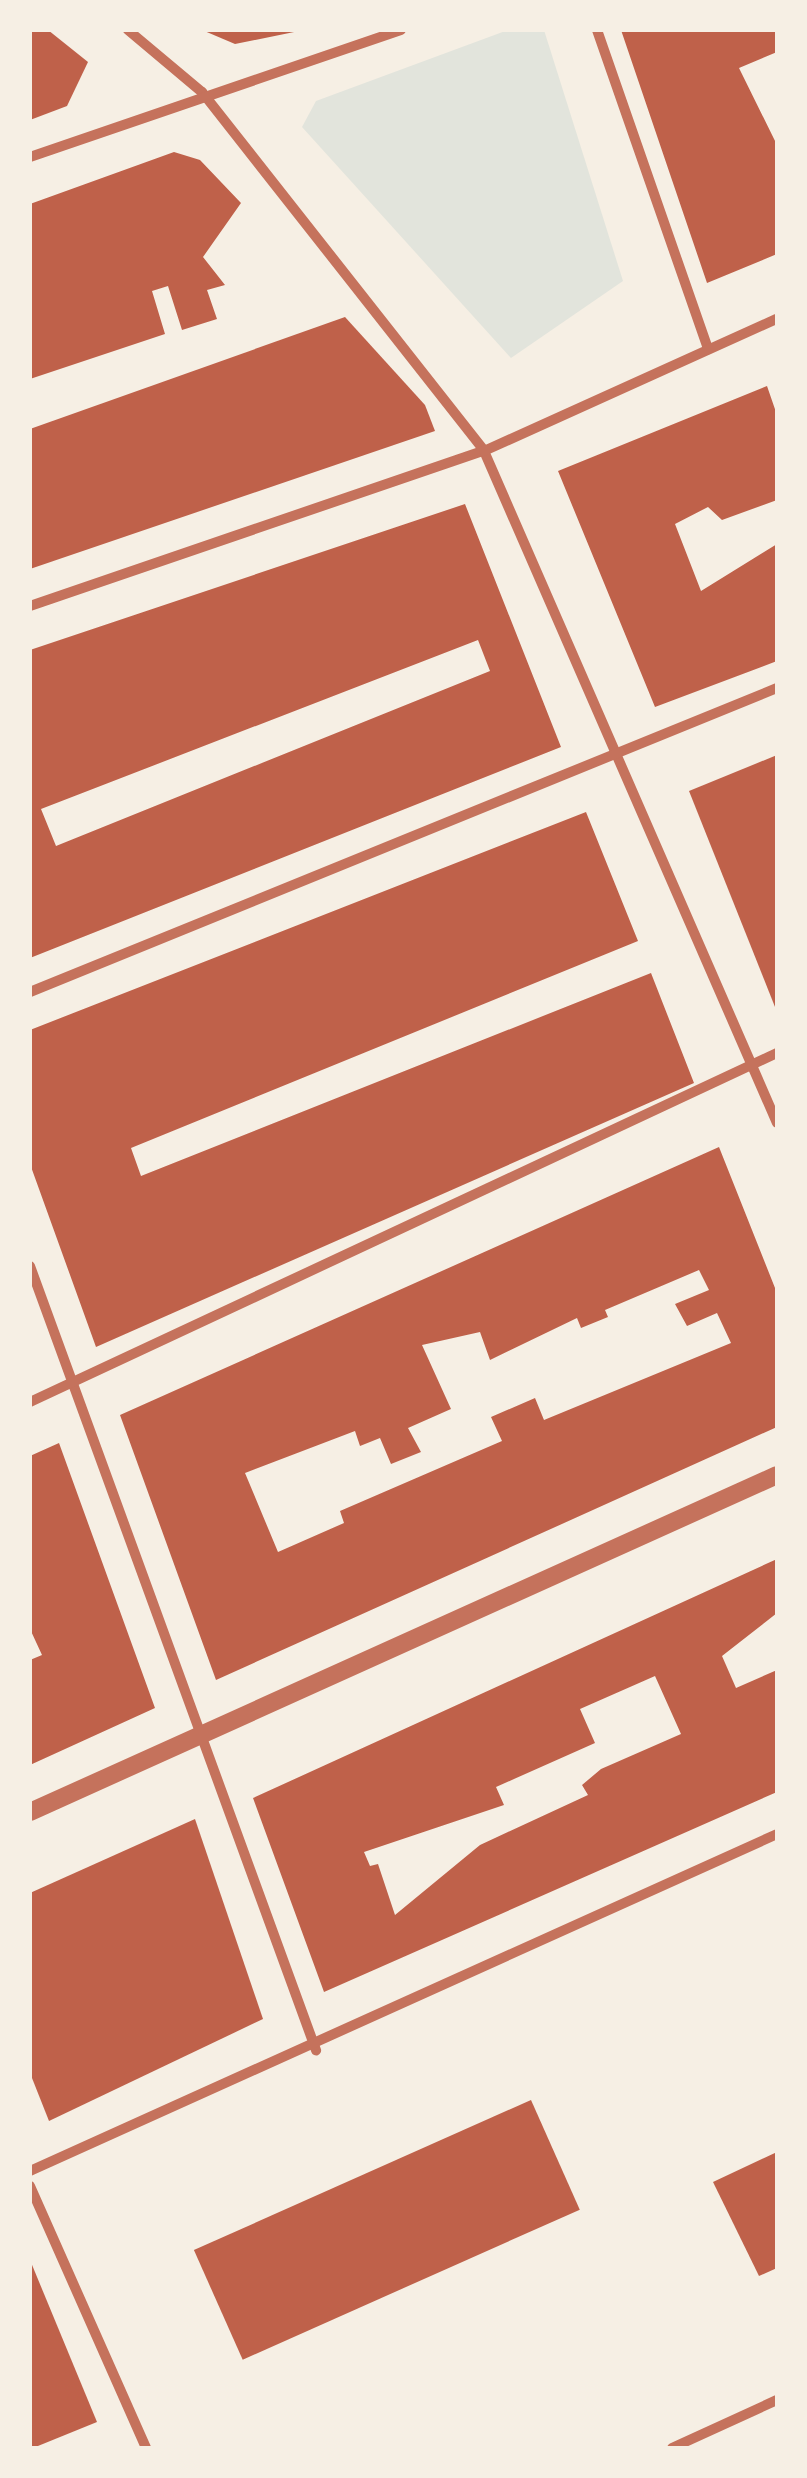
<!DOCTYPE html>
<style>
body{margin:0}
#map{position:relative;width:807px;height:2478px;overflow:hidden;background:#f6efe4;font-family:Manrope,sans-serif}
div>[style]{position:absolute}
.green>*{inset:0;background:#e2e4dc}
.building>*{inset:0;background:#bf614a;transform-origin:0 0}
.minor>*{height:10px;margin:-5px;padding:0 5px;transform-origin:5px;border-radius:5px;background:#c5725c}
.tertiary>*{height:18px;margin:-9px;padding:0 9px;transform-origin:9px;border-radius:9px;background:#c5725c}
span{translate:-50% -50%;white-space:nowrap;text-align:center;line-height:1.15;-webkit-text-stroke:10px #f6efe4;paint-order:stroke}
.frame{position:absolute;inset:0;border:32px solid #f6efe4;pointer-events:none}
</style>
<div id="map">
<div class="green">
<i style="clip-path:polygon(508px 30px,544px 30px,623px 281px,511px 358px,302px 127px,316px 101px)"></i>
</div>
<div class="building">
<i style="clip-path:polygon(30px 30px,48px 30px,88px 62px,67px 106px,30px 120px)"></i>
<i style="clip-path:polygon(202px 30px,299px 30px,299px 31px,235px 44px)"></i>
<i style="clip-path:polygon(621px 30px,777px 30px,777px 52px,739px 68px,777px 145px,777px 254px,707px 283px)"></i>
<i style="clip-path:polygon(174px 152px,200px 160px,241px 203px,203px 257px,225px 285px,207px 290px,217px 319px,182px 330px,168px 286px,152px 291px,165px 334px,30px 379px,30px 204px)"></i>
<i style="clip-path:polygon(345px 317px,425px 405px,435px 431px,30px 569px,30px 429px)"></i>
<i style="clip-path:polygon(767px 386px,777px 415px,777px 500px,722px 520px,708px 507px,675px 524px,701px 591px,777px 544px,777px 661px,655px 707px,558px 471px)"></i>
<i style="clip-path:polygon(evenodd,465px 504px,561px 747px,30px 958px,30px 650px,465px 504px,478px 640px,490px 671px,56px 846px,41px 809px,478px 640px)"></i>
<i style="clip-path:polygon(777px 755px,777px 1012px,689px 791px)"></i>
<i style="clip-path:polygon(586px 812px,638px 941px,131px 1148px,141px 1176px,651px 973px,694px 1083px,96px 1347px,30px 1164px,30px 1030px)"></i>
<i style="clip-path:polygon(evenodd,719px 1147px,777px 1293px,777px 1427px,216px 1680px,120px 1415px,719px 1147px,699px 1270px,709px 1290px,675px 1304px,687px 1326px,717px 1313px,731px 1343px,544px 1420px,535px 1398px,491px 1417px,502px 1441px,340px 1511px,344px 1523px,278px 1552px,245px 1473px,355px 1431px,360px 1446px,380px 1438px,391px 1464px,421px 1452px,408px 1428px,451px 1409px,422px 1345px,480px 1332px,490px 1360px,577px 1318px,581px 1328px,608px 1317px,605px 1310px,699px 1270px)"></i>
<i style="clip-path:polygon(59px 1443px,155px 1708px,30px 1765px,30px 1660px,42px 1655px,30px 1629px,30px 1456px)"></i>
<i style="clip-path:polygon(evenodd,777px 1559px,777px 1613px,722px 1656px,736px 1688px,777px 1670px,777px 1792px,324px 1992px,253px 1798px,777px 1559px,655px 1676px,681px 1734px,601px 1769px,582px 1785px,588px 1795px,480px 1845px,395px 1915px,378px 1864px,370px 1866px,364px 1852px,504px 1805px,496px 1787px,595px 1743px,580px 1709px,655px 1676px)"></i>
<i style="clip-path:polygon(195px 1819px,263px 2019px,49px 2121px,30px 2073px,30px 1893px)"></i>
<i style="left:531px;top:2100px;width:120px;height:369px;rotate:66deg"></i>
<i style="clip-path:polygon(777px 2152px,777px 2268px,759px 2276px,713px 2182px)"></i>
<i style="clip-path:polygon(30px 2260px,97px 2422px,33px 2448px,30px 2448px)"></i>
</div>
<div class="minor">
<i style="left:128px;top:30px;width:97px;rotate:40deg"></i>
<i style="left:202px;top:92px;width:457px;rotate:51.8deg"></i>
<i style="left:484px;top:451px;width:733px;rotate:66.44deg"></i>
<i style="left:597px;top:30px;width:338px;rotate:70.8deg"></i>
<i style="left:30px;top:157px;width:392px;rotate:-18.9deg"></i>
<i style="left:30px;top:606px;width:480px;rotate:-18.9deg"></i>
<i style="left:484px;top:451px;width:321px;rotate:-24.3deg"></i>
<i style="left:30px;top:992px;width:806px;rotate:-22.14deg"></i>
<i style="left:30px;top:1266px;width:835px;rotate:69.96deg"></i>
<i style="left:30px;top:1402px;width:825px;rotate:-25.04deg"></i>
<i style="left:30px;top:2171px;width:819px;rotate:-24.28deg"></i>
<i style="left:30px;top:2186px;width:287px;rotate:66.1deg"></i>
<i style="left:672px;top:2448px;width:115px;rotate:-24.6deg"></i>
</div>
<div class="tertiary">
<i style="left:30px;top:1812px;width:819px;rotate:-24.28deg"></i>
</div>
<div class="frame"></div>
</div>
